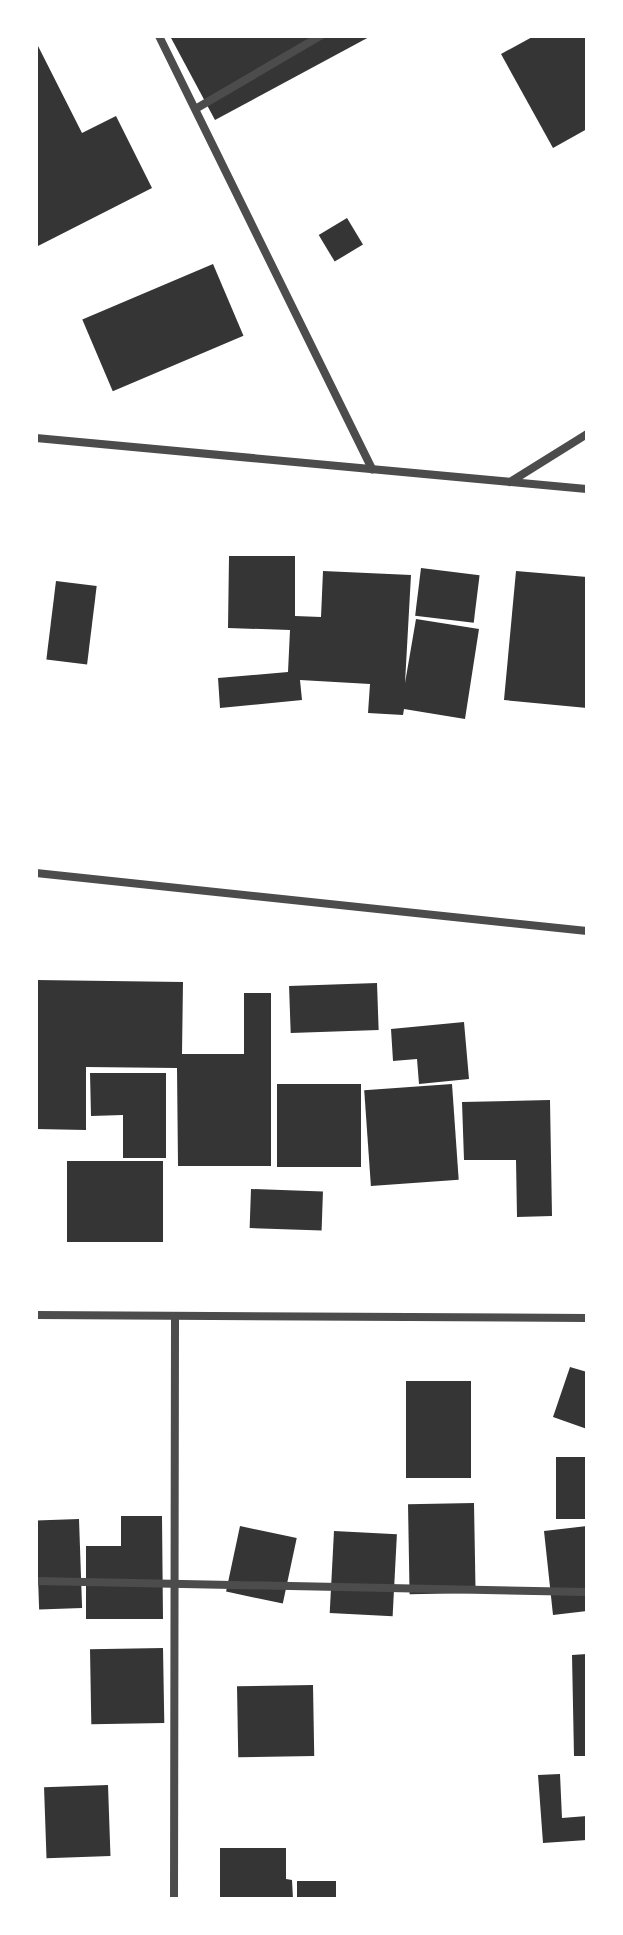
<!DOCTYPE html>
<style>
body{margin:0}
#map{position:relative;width:623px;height:1935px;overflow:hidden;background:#fff;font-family:"Exo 2",sans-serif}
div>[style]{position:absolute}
.building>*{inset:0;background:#353535;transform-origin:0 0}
.minor>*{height:8px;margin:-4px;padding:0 4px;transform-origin:4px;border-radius:4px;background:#4c4c4c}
span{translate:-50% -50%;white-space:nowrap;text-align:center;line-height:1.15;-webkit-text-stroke:6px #fff;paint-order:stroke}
.frame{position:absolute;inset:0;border:38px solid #fff;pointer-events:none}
</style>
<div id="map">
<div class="building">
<i style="clip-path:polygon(170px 36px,371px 36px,215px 120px)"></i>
<i style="clip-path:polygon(534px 36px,587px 36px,587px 129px,553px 148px,501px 54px)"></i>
<i style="clip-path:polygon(36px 42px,82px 133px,116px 116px,152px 188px,36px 247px)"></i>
<i style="left:347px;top:218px;width:31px;height:33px;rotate:59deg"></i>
<i style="left:213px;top:264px;width:78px;height:142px;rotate:67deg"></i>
<i style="clip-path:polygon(229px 556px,295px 556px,295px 616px,321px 617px,323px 571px,411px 575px,405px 683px,416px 619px,479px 629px,465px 719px,404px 709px,403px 715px,368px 713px,370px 684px,300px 680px,302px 700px,220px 708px,218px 678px,288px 672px,290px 630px,228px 628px)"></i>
<i style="left:421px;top:568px;width:59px;height:48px;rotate:7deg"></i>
<i style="clip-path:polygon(516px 571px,587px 577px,587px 708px,504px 700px)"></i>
<i style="left:56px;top:581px;width:41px;height:79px;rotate:7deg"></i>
<i style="clip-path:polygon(36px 980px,183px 982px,182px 1054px,244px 1054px,244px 993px,271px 993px,271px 1166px,178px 1166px,177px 1068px,86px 1067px,86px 1130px,36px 1129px)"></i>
<i style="left:377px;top:983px;width:47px;height:88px;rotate:88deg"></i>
<i style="clip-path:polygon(464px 1022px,469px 1079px,419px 1084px,417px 1059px,393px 1061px,391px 1029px)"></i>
<i style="clip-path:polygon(90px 1073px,166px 1073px,166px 1158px,123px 1158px,123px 1115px,91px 1116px)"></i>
<i style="left:277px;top:1084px;width:84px;height:83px"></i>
<i style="left:452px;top:1084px;width:96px;height:88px;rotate:86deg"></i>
<i style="clip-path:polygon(550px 1100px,552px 1216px,517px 1217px,516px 1160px,464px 1160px,462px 1102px)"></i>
<i style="left:163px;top:1161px;width:81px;height:96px;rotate:90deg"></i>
<i style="left:251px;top:1189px;width:72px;height:39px;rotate:2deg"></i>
<i style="clip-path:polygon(570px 1367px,587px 1372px,587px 1429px,553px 1417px)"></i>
<i style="left:406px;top:1381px;width:65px;height:97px"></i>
<i style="left:556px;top:1457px;width:31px;height:62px"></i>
<i style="left:474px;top:1503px;width:90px;height:66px;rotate:89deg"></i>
<i style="clip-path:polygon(121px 1516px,162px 1516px,163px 1619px,86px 1619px,86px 1546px,121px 1546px)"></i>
<i style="left:79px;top:1519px;width:89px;height:43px;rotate:88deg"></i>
<i style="left:240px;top:1526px;width:58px;height:67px;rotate:12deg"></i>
<i style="clip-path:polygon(587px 1526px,587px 1611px,553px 1615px,544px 1531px)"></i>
<i style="left:334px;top:1531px;width:63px;height:82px;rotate:3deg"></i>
<i style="left:163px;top:1648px;width:75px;height:73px;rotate:89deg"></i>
<i style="clip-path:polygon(587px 1654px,587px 1756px,574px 1756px,572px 1655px)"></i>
<i style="left:313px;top:1685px;width:71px;height:76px;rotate:89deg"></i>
<i style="clip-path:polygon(560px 1774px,562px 1818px,587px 1816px,587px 1840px,543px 1843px,538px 1775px)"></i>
<i style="left:108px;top:1785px;width:71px;height:64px;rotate:88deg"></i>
<i style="clip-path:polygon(220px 1848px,286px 1848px,286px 1879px,292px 1880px,293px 1899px,220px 1899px)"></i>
<i style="left:297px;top:1881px;width:39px;height:18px"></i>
</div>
<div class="minor">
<i style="left:159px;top:36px;width:483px;rotate:63.8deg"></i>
<i style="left:197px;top:108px;width:143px;rotate:-30.3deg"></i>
<i style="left:36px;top:438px;width:553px;rotate:5.29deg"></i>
<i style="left:510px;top:482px;width:91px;rotate:-31.9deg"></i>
<i style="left:36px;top:873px;width:554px;rotate:6.01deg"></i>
<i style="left:36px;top:1315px;width:551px;rotate:0.31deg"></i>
<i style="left:36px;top:1581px;width:551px;rotate:1.14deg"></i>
<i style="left:174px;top:1899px;width:583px;rotate:-89.9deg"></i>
</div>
<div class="frame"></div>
</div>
